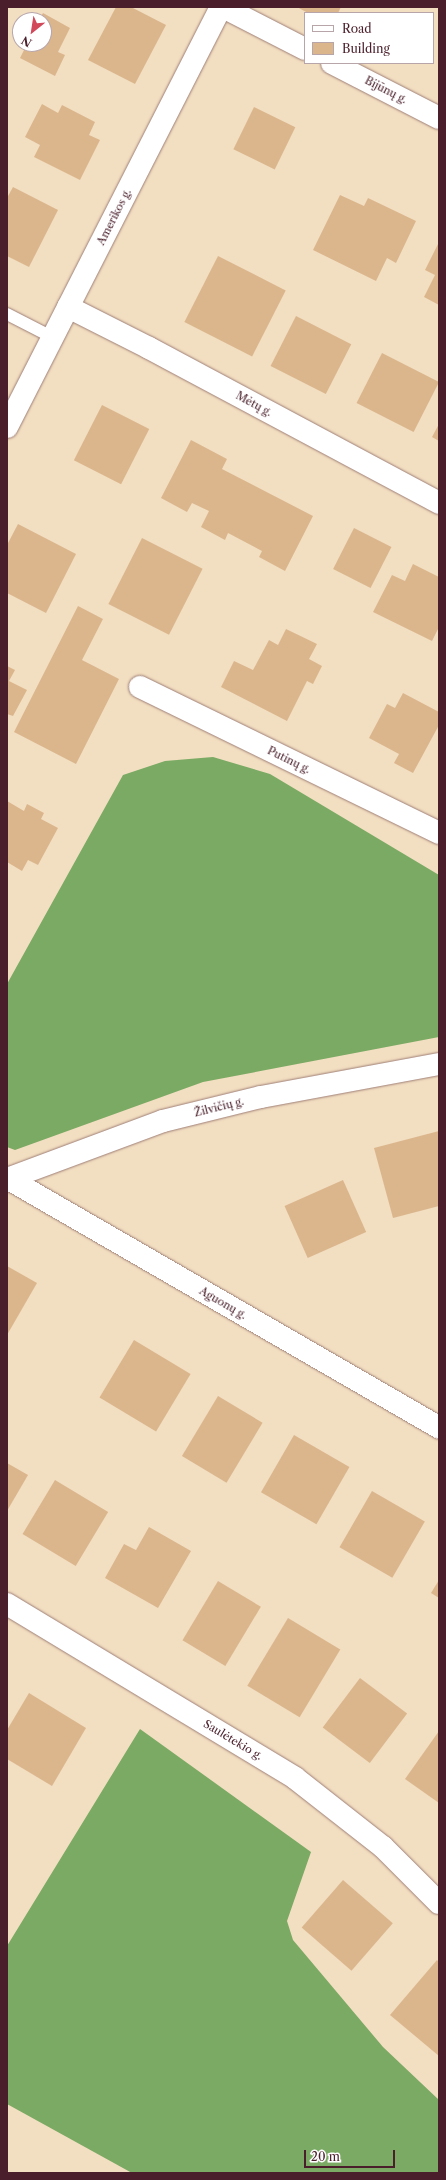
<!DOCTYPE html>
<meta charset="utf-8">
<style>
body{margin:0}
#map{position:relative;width:446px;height:2180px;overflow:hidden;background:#f2dec1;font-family:"Libre Caslon Text",serif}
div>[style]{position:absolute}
.forest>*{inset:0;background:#7aaa63}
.building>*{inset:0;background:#dbb68d;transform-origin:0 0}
.roads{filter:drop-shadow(0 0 1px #9e7e76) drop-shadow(0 0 1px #9e7e76)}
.lane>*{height:12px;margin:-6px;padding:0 6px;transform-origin:6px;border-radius:6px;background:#fff}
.street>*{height:22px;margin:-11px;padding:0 11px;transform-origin:11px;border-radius:11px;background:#fff}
span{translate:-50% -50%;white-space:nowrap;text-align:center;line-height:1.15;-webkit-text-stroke:3.5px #fff;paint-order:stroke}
.street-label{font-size:11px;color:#4a1f2b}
.frame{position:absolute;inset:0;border:8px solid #4a1f2b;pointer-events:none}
.legend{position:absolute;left:304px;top:12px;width:130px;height:52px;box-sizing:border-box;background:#fff;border:1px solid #b7a5aa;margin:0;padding:5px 7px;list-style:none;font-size:12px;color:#4a1f2b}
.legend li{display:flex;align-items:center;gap:8px;height:20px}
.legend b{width:20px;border:1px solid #b7a5aa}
.north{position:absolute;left:12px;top:12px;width:40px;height:40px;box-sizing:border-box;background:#fff;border:1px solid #b7a5aa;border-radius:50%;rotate:210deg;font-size:11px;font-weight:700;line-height:16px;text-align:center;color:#4a1f2b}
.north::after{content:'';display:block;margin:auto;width:14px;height:18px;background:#d1495b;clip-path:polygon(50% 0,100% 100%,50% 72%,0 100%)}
.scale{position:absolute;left:304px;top:2150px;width:91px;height:18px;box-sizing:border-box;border:2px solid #4a1f2b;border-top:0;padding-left:5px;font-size:12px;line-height:14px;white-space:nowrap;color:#4a1f2b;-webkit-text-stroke:3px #fff;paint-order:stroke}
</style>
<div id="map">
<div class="forest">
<i style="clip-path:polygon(213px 757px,270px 774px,439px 875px,439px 1037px,203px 1082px,15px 1150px,7px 1147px,7px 984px,123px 775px,165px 761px)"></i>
<i style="clip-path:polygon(140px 1729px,311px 1852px,287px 1921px,293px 1940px,383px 2047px,439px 2100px,439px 2173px,132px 2173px,7px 2104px,7px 1946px)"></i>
</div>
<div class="building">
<i style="clip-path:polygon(116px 7px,131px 7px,166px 25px,135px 84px,88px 60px)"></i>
<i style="clip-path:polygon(297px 7px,341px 7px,338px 13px,308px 13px)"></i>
<i style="clip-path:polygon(43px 13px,70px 28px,58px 52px,65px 55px,55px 76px,20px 58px,27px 44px,44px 44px,44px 20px,39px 20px)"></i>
<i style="clip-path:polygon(42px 104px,58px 113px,62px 105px,95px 122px,89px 135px,100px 140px,80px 180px,34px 157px,40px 145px,25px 137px)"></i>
<i style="left:254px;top:107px;width:46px;height:47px;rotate:26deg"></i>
<i style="clip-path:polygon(13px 187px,58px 210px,29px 267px,7px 256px,7px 198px)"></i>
<i style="clip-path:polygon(340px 195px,364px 206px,368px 198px,416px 221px,396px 263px,387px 258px,376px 281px,313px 250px)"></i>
<i style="clip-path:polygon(439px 242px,439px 305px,424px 297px,435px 275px,425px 270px)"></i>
<i style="left:218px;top:256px;width:76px;height:74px;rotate:27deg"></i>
<i style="left:296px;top:316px;width:62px;height:56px;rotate:27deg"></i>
<i style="left:382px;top:353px;width:64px;height:56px;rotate:27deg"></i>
<i style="left:102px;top:405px;width:53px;height:62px;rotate:27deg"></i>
<i style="clip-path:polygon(439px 424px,439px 441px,432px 437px)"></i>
<i style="clip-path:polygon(191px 440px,227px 459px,222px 469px,313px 516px,285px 571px,259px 557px,262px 551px,228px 533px,225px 540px,201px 527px,209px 511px,192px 503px,187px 512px,161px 498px)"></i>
<i style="clip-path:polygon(18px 524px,76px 554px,46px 613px,7px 593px,7px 545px)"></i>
<i style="left:354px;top:528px;width:42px;height:46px;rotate:27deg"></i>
<i style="left:142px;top:538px;width:68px;height:74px;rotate:27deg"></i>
<i style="clip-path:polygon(413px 564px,439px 577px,439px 627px,432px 641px,373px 612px,392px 575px,405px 581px)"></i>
<i style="clip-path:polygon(78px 606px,103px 619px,82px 660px,119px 679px,76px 764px,14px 732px)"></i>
<i style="clip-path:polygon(286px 629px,317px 644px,309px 659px,322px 666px,313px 684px,307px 681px,287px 721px,221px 687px,234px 661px,253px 670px,269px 640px,278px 645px)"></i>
<i style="clip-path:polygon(7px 666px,15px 670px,9px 681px,27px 690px,13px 716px,7px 714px)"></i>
<i style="clip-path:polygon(403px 693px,439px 712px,439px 725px,413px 773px,394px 763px,399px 754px,369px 738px,387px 704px,395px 708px)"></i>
<i style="clip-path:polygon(7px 801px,24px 811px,27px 804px,44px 813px,41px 819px,58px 828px,38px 865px,28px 860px,22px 871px,7px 862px)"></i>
<i style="clip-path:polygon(439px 1131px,439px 1206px,393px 1218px,374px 1148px)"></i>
<i style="left:343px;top:1180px;width:57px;height:64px;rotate:66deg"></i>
<i style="clip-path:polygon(7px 1266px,37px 1283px,7px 1335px)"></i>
<i style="left:134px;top:1340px;width:66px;height:67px;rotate:31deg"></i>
<i style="left:218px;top:1396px;width:52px;height:70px;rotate:31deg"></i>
<i style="left:294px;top:1435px;width:64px;height:66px;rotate:30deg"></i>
<i style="clip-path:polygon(7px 1463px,28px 1475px,7px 1511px)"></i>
<i style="left:55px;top:1480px;width:62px;height:63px;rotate:31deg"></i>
<i style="left:372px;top:1491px;width:61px;height:65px;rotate:30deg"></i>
<i style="clip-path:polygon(149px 1527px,191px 1551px,158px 1608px,105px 1578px,124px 1544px,136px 1550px)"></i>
<i style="clip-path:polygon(439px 1580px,439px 1598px,431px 1593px)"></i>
<i style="left:218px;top:1581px;width:50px;height:69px;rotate:31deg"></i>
<i style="left:288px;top:1618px;width:61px;height:79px;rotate:31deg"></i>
<i style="left:360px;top:1678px;width:59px;height:62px;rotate:37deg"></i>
<i style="clip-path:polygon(29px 1693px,86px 1728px,52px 1786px,7px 1759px,7px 1730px)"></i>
<i style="clip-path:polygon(439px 1731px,439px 1803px,405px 1779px)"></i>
<i style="left:343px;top:1880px;width:66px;height:63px;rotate:41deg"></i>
<i style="clip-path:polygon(437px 1960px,439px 1962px,439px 2056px,390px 2015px)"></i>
</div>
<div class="roads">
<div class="lane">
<i style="left:7px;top:314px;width:51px;rotate:27.1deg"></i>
</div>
<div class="street">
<i style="left:223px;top:7px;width:92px;rotate:27.1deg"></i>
<i style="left:332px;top:63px;width:120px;rotate:27.2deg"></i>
<i style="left:68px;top:307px;width:91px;rotate:26.8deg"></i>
<i style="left:149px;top:348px;width:329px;rotate:28.1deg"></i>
<i style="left:7px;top:427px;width:471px;rotate:-63deg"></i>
<i style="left:140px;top:687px;width:333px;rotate:26deg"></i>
<i style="left:7px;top:1178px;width:499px;rotate:30deg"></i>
<i style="left:7px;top:1179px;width:166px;rotate:-20.4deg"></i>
<i style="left:163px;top:1121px;width:101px;rotate:-13.8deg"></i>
<i style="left:261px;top:1097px;width:181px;rotate:-10.5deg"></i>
<i style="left:7px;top:1604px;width:336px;rotate:31.1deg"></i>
<i style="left:295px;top:1778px;width:112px;rotate:38.1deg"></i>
<i style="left:383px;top:1847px;width:79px;rotate:45deg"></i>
</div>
</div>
<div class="street-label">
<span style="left:386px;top:90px;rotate:27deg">Bijūnų g.</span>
<span style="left:114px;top:217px;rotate:-63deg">Amerikos g.</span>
<span style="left:254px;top:404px;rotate:28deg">Mėtų g.</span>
<span style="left:289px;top:760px;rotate:26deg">Putinų g.</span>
<span style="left:219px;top:1107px;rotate:-14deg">Žilvičių g.</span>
<span style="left:223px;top:1303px;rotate:30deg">Aguonų g.</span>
<span style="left:233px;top:1740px;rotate:31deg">Saulėtekio g.</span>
</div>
<div class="frame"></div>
<ul class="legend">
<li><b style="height:5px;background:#fff"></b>Road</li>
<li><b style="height:11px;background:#dbb68d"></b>Building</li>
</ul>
<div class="north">N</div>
<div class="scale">20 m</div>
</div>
